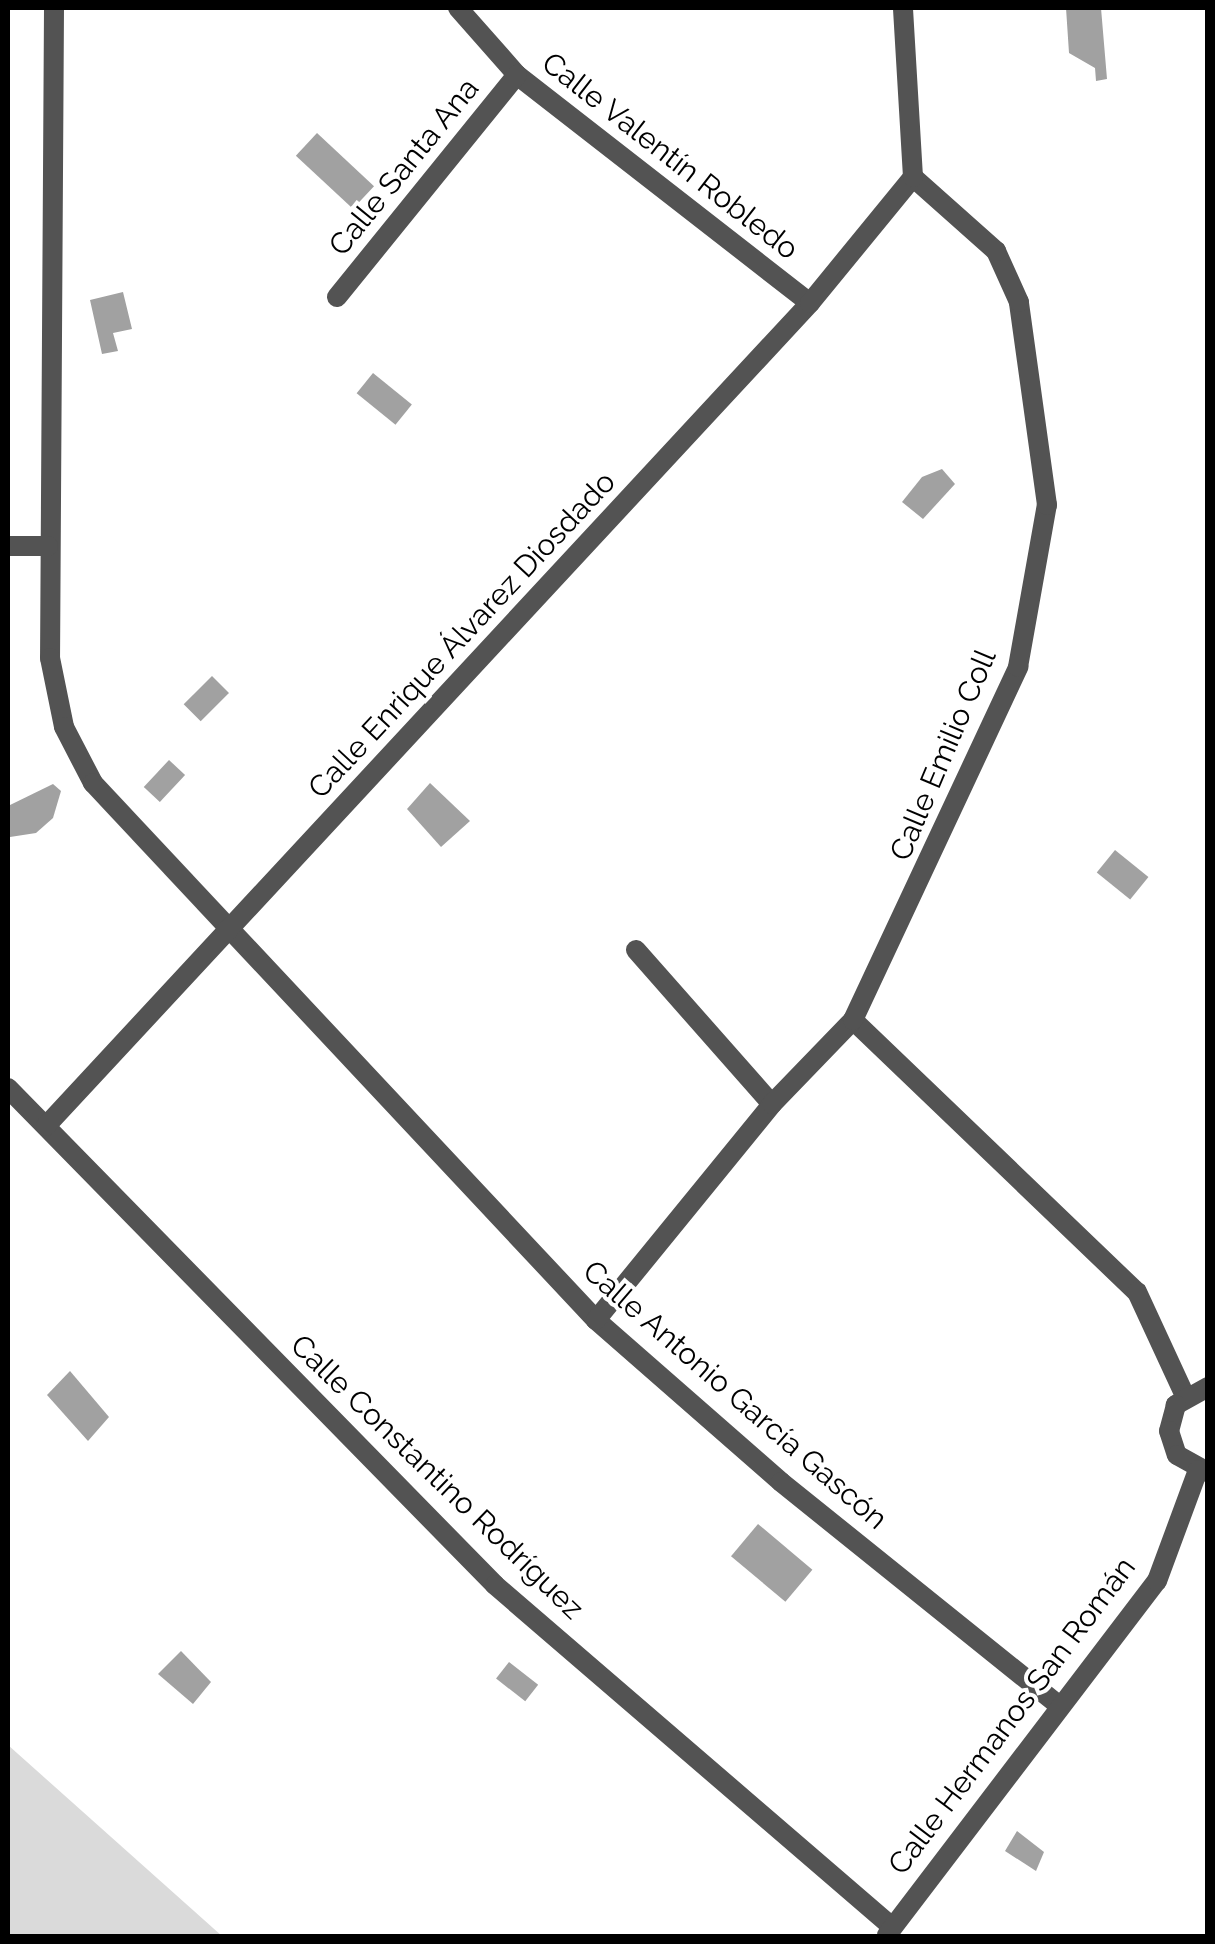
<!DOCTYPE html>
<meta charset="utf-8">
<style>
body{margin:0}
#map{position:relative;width:1215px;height:1944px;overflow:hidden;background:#fff;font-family:Raleway,sans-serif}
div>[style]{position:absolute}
.green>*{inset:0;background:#dadada}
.water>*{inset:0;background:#a1a1a1;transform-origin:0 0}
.minor>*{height:20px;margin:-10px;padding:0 10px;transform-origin:10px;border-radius:10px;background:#535353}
span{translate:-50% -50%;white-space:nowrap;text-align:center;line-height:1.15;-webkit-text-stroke:8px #fff;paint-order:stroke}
.street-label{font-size:30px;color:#000}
.frame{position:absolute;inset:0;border:10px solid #000;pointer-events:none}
</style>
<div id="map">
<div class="green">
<i style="clip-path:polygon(8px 1745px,222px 1936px,8px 1936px)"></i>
</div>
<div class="water">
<i style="clip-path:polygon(1066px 8px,1101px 8px,1107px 79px,1096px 81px,1095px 68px,1069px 53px)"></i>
<i style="left:317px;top:133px;width:78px;height:31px;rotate:43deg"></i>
<i style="clip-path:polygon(123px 292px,132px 329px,113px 333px,118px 351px,102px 354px,90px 300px)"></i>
<i style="left:373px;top:373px;width:50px;height:26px;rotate:39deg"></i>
<i style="clip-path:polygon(942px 469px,955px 484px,923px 519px,902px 502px,922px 477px)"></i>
<i style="left:212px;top:676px;width:24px;height:40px;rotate:45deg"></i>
<i style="left:169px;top:760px;width:22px;height:37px;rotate:43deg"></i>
<i style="clip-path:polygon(430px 783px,470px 821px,441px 847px,407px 809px)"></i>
<i style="clip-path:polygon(53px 784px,61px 791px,53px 818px,36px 833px,10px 837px,8px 806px)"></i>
<i style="left:1115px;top:850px;width:43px;height:29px;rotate:39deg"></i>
<i style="clip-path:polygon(70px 1371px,109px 1417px,88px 1441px,47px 1395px)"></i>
<i style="left:758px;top:1524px;width:71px;height:42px;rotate:40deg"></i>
<i style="clip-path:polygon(181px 1651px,211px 1682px,193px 1704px,158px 1674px)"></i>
<i style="left:509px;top:1662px;width:37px;height:21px;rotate:38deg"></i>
<i style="clip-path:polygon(1017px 1831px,1044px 1852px,1036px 1871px,1005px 1851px)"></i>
</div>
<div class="minor">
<i style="left:54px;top:8px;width:650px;rotate:90.35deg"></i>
<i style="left:50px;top:658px;width:70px;rotate:78.5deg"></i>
<i style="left:64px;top:727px;width:63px;rotate:62.6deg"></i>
<i style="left:93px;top:783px;width:736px;rotate:46.87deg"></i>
<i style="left:596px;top:1320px;width:246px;rotate:41.2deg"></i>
<i style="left:781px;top:1482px;width:358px;rotate:38.8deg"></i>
<i style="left:458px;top:8px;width:89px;rotate:48.6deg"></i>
<i style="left:517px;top:75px;width:371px;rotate:37.9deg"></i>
<i style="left:337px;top:297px;width:286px;rotate:-51deg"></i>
<i style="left:8px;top:546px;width:40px"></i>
<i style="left:636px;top:950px;width:205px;rotate:48.6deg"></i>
<i style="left:853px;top:1020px;width:393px;rotate:43.8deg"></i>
<i style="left:1137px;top:1292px;width:115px;rotate:65.2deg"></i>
<i style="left:8px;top:1088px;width:696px;rotate:45.58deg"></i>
<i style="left:495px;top:1585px;width:523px;rotate:40.73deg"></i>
<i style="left:46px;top:1126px;width:1123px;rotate:-47.13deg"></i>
<i style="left:810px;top:303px;width:163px;rotate:-50.7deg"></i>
<i style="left:596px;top:1320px;width:279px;rotate:-50.8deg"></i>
<i style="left:772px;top:1104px;width:117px;rotate:-46deg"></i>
<i style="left:853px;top:1020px;width:390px;rotate:-64.9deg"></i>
<i style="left:1018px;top:667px;width:165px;rotate:-79.9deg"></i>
<i style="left:1047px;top:505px;width:205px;rotate:-97.9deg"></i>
<i style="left:1019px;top:302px;width:56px;rotate:-114.3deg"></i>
<i style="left:996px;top:251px;width:111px;rotate:-138.3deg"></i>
<i style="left:913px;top:177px;width:169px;rotate:-93.4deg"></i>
<i style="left:1208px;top:1387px;width:37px;rotate:151deg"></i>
<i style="left:1176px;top:1405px;width:27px;rotate:105deg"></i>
<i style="left:1169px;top:1431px;width:25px;rotate:72deg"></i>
<i style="left:1177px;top:1455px;width:35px;rotate:29deg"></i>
<i style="left:887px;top:1935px;width:445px;rotate:-52.7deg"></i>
<i style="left:1157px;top:1581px;width:118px;rotate:-69.7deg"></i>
</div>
<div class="street-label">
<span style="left:670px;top:156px;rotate:38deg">Calle Valentín Robledo</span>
<span style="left:404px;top:167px;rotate:-51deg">Calle Santa Ana</span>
<span style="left:462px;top:635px;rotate:-47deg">Calle Enrique Álvarez Diosdado</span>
<span style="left:943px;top:755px;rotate:-67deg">Calle Emilio Coll</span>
<span style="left:735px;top:1395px;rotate:41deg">Calle Antonio García Gascón</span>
<span style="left:437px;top:1477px;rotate:44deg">Calle Constantino Rodríguez</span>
<span style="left:1012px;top:1716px;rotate:-53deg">Calle Hermanos San Román</span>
</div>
<div class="frame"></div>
</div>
